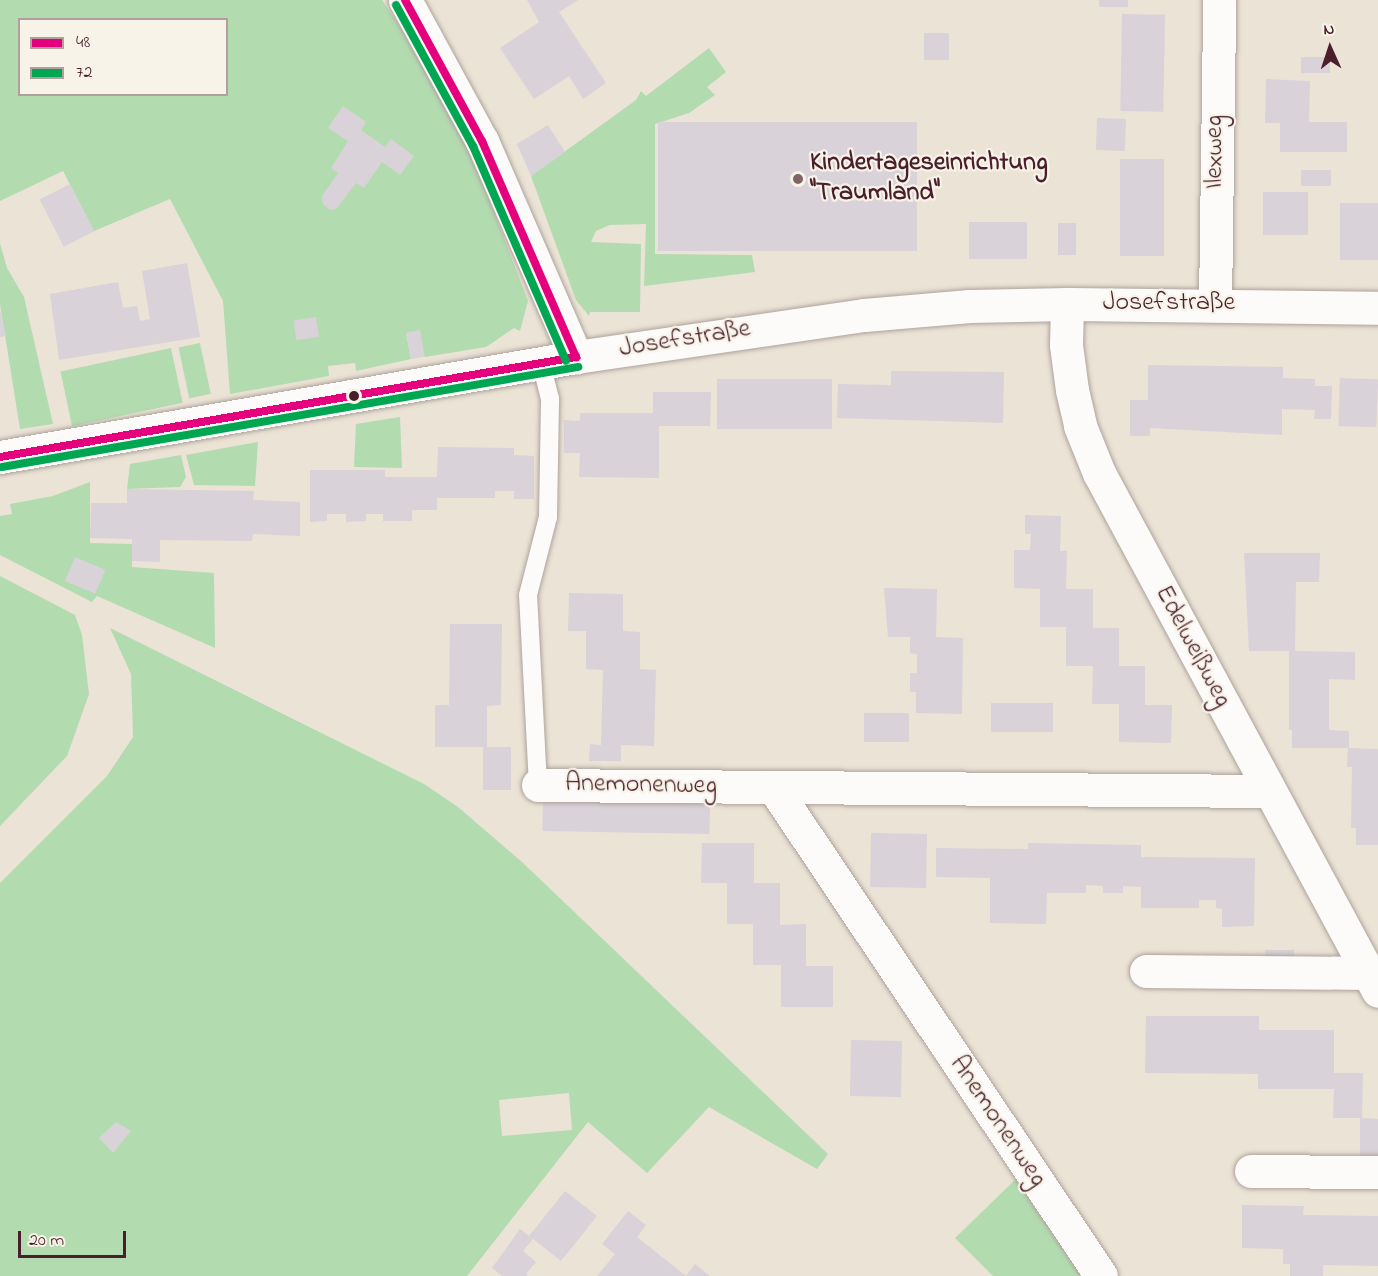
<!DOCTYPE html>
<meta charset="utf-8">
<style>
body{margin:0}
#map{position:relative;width:1378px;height:1276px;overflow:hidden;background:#ebe3d5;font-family:"Indie Flower",sans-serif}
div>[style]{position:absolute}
.green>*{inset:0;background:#b3dbb0;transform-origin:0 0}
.building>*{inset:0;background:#d9d2d8;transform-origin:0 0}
.roads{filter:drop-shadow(0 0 2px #ada39d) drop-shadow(0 0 2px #ada39d)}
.service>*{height:18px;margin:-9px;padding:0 9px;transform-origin:9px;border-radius:9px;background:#fcfbf9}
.minor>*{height:33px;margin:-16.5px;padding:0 16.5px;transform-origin:16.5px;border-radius:16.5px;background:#fcfbf9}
.bus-1>*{height:8px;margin:-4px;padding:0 4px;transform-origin:4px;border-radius:4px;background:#e5007d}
.bus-2>*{height:8px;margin:-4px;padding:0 4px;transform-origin:4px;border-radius:4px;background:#00a651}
.dots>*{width:16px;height:16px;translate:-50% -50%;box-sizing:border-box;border:3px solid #f7f3e8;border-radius:50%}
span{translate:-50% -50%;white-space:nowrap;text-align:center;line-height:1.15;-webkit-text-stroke:4.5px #f7f3e8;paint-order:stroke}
.street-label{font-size:26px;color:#4a1f2b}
.poi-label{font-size:26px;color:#4a1f2b;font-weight:700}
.left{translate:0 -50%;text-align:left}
.legend{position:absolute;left:18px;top:18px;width:210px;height:78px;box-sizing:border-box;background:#f7f3e8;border:2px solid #b29e9c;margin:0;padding:8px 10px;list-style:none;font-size:18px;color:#4a1f2b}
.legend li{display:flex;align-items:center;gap:12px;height:30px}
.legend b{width:30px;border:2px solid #b29e9c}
.north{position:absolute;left:1300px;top:18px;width:60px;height:60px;-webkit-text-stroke:4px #f7f3e8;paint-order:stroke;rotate:357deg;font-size:16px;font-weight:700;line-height:24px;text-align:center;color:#4a1f2b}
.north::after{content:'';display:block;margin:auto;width:21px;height:27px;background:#4a1f2b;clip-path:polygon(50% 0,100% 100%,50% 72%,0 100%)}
.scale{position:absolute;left:18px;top:1231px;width:108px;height:27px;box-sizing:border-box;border:3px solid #4a1f2b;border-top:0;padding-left:8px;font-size:18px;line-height:21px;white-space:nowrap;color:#4a1f2b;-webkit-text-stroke:4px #f7f3e8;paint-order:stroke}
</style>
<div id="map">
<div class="green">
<i style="clip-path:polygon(evenodd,0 0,382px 0,424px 61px,467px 142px,528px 301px,520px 331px,514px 328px,486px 347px,425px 357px,406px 333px,411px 359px,356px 371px,355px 363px,328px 366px,329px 376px,230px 394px,223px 301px,170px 199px,94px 231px,63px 171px,0 201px,0 0,20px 20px,226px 20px,226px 94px,20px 94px,20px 20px)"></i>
<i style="clip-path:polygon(709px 48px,726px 72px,707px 87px,715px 95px,689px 113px,655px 124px,655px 254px,752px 255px,755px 272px,644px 286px,646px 224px,610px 225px,596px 231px,591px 242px,641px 244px,640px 312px,590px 312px,589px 316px,576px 300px,531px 176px,636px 100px,641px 91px,646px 96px)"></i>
<i style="clip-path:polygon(0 243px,7px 268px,24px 297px,53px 424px,20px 429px,0 304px)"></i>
<i style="left:200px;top:343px;width:52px;height:22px;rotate:78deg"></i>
<i style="left:171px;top:348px;width:56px;height:113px;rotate:78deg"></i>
<i style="clip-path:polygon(400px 417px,402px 468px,354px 467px,356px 424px)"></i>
<i style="clip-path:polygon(258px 442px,255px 486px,194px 485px,186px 455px)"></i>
<i style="clip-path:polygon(181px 455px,186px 477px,180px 487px,127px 489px,130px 464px)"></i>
<i style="clip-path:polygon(90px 482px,90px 543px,132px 544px,132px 567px,214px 573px,215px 648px,97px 596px,92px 602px,0 555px,0 516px,12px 514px,10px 504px,53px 496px)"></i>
<i style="clip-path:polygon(0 576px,75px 615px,82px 635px,89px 694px,67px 756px,0 826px)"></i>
<i style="clip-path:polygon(evenodd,110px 628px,424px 784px,458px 807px,522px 862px,828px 1154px,817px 1169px,709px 1107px,647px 1173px,588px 1122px,467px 1276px,0 1276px,0 883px,107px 776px,133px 737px,131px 674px,110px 628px,569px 1093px,572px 1130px,502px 1136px,499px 1100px,569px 1093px)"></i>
<i style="clip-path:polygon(1022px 1173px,1092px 1276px,993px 1276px,955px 1238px)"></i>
</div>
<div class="building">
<i style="clip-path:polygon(527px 0,578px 0,559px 12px,606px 83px,583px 99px,569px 76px,534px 99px,500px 48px,539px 22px)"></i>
<i style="left:1099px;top:0;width:29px;height:7px"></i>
<i style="left:1122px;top:14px;width:43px;height:97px;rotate:1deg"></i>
<i style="left:924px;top:33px;width:25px;height:27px"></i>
<i style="left:1301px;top:57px;width:29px;height:16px"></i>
<i style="clip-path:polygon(1266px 79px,1310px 81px,1309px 122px,1347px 122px,1347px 152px,1280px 152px,1280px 123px,1265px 123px)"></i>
<i style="clip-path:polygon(343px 106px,366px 122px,361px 130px,385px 147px,391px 139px,414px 156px,400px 175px,382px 162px,364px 188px,356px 183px,336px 209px,330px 210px,323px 204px,322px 196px,338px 173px,331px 168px,348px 141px,328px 128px)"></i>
<i style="left:1097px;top:118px;width:29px;height:32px;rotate:2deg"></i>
<i style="left:658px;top:122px;width:259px;height:129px"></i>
<i style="clip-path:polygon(548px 125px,565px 152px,531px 176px,517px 144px)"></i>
<i style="left:1120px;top:159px;width:44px;height:97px"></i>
<i style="left:1301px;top:170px;width:30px;height:16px"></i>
<i style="left:70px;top:184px;width:53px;height:34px;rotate:63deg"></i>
<i style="left:1263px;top:192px;width:45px;height:43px"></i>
<i style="left:1340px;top:203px;width:38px;height:57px"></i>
<i style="left:969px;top:222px;width:58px;height:37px"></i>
<i style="left:1058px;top:223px;width:18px;height:32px"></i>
<i style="clip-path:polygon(187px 263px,200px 337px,59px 360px,50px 294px,118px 282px,123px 308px,137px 306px,140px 321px,150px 319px,142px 271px)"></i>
<i style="clip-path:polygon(0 309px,6px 336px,0 337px)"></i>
<i style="left:316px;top:317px;width:20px;height:23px;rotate:81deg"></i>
<i style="left:420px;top:330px;width:27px;height:14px;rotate:80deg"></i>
<i style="clip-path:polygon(1148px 365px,1283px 367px,1283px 378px,1315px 379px,1315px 386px,1332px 386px,1331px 419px,1314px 419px,1315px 410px,1282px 409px,1282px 435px,1150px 428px,1150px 436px,1130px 436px,1130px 400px,1148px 400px)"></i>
<i style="clip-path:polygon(891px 371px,1004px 372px,1003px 423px,837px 418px,838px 384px,891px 385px)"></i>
<i style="left:1340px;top:378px;width:38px;height:48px;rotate:2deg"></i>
<i style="left:717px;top:379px;width:115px;height:50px"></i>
<i style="clip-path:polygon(653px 392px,711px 392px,710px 426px,659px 426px,659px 478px,579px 477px,580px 453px,564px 453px,564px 420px,580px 421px,580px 413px,653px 413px)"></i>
<i style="clip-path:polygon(438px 447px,514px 448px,514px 455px,534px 456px,534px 499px,514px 499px,514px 491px,495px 491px,495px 498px,437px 498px,437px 510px,412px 510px,412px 521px,383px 521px,383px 514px,366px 514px,366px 521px,346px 522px,346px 514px,327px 514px,327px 521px,310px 522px,310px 470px,385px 470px,385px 477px,437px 477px)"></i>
<i style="clip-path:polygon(127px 489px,254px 491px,253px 500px,300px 502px,300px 536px,253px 534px,252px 541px,160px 540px,160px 562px,132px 561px,132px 539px,90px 538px,91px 503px,127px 503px)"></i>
<i style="clip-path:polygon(1025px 515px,1061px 516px,1060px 551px,1067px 551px,1066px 589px,1093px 589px,1093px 628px,1119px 628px,1119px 666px,1145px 666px,1145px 705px,1172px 705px,1171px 743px,1119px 742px,1119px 704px,1092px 704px,1093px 666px,1066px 666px,1066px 627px,1040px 627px,1040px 589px,1014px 588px,1014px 550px,1030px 550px,1031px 534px,1025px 534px)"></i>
<i style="clip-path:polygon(1244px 553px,1320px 553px,1319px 582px,1296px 582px,1295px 651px,1355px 652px,1355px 680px,1329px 679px,1329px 730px,1349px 731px,1349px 748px,1292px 748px,1292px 730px,1289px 730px,1289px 651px,1249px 651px)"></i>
<i style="left:75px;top:557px;width:33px;height:26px;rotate:23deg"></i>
<i style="clip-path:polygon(884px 588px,937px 589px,936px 637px,963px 638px,962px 714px,916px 713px,916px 692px,910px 692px,910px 673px,917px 673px,917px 654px,910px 653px,910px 637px,888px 637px)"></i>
<i style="clip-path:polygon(569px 593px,623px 594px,623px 631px,640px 632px,640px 669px,656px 670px,654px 746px,621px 745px,621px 761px,589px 761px,590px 744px,601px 745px,603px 670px,586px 669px,586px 631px,568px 631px)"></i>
<i style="clip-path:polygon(450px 624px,502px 624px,501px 705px,487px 706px,487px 747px,511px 747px,511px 790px,483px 790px,483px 747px,435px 747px,435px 705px,449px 705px)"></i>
<i style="left:991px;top:703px;width:62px;height:29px"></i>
<i style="left:864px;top:713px;width:45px;height:29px"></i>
<i style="clip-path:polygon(1348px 748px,1378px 749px,1378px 845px,1356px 845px,1356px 828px,1351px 828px,1352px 767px,1347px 767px)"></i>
<i style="left:543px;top:801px;width:167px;height:30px;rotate:1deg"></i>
<i style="left:871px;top:833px;width:56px;height:54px;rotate:1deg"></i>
<i style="clip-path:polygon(702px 843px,754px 843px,754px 883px,780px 883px,780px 925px,806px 924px,806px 966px,833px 966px,833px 1007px,781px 1007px,781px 965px,753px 965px,753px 924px,727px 924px,727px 883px,701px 883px)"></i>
<i style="clip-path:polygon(1028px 843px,1141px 845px,1141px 857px,1255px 858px,1254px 926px,1222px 927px,1222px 909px,1216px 908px,1216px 900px,1199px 900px,1199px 908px,1141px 908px,1141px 887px,1123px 886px,1123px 893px,1103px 893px,1103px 886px,1086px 885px,1086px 893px,1047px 893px,1046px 924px,990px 923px,990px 878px,936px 877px,936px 848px,1028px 849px)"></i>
<i style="left:1265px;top:950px;width:29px;height:14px"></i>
<i style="clip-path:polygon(1146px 1016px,1259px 1016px,1259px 1030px,1334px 1030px,1334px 1073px,1363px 1073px,1362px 1118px,1378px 1119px,1378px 1164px,1360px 1164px,1360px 1118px,1333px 1118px,1334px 1089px,1258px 1089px,1258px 1074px,1145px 1073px)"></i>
<i style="left:851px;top:1040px;width:51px;height:56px;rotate:1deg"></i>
<i style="clip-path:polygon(116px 1122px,131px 1131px,113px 1153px,99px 1138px)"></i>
<i style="clip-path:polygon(565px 1191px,597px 1216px,561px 1261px,533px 1239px,523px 1251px,536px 1262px,526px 1274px,528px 1276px,502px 1276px,492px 1268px,520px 1229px,529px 1236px)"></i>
<i style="clip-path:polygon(1242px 1205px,1304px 1206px,1303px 1215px,1378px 1216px,1378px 1266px,1323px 1265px,1323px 1276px,1290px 1276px,1290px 1264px,1283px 1264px,1283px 1249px,1242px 1248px)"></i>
<i style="clip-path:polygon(628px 1211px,646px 1225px,637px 1237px,686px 1276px,695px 1264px,710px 1276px,597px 1276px,615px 1254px,602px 1244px)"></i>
</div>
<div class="roads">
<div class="service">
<i style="left:538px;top:785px;width:190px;rotate:-93deg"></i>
<i style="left:528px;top:595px;width:81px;rotate:-75.6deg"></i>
<i style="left:548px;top:517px;width:118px;rotate:-89deg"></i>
<i style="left:550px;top:399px;width:36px;rotate:-104deg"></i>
</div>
<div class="minor">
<i style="left:405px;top:0;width:161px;rotate:61.4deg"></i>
<i style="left:482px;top:141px;width:236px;rotate:66.5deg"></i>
<i style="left:1067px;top:304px;width:41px;rotate:91.4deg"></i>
<i style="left:1066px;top:345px;width:45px;rotate:82.4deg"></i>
<i style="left:1072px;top:390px;width:37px;rotate:77deg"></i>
<i style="left:1080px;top:426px;width:51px;rotate:68deg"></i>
<i style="left:1099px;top:473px;width:588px;rotate:61.69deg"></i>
<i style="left:1215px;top:304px;width:304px;rotate:-89.2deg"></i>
<i style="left:0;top:457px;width:585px;rotate:-9.85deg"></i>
<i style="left:576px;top:357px;width:291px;rotate:-8.3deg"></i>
<i style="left:864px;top:315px;width:106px;rotate:-4.9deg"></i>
<i style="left:970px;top:306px;width:97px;rotate:-1.2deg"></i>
<i style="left:1067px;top:304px;width:311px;rotate:0.7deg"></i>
<i style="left:538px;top:785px;width:730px;rotate:0.47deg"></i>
<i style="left:774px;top:788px;width:587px;rotate:56.17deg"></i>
<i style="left:1146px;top:971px;width:222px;rotate:0.5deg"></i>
<i style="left:1251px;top:1171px;width:127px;rotate:0.5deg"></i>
</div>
</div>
<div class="bus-1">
<i style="left:405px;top:0;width:161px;rotate:61.4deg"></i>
<i style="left:482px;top:141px;width:236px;rotate:66.5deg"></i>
<i style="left:0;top:457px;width:585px;rotate:-9.85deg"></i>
</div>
<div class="bus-2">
<i style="left:396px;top:5px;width:161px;rotate:61.4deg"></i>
<i style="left:473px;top:146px;width:234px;rotate:66.6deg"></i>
<i style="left:2px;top:467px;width:585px;rotate:-9.85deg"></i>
</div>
<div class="dots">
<i style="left:798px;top:179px;background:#826466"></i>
<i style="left:354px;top:396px;background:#4a1f2b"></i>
</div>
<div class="street-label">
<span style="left:1216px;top:152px;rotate:-90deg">Ilexweg</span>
<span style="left:1169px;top:304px">Josefstraße</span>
<span style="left:685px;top:340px;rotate:-9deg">Josefstraße</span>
<span style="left:1192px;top:647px;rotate:62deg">Edelweißweg</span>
<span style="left:641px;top:786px;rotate:1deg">Anemonenweg</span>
<span style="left:997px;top:1122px;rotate:56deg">Anemonenweg</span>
</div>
<div class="poi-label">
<span class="left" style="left:810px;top:179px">Kindertageseinrichtung<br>"Traumland"</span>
</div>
<ul class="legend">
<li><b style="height:8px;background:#e5007d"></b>48</li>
<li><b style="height:8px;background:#00a651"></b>72</li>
</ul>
<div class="north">N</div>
<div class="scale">20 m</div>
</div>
